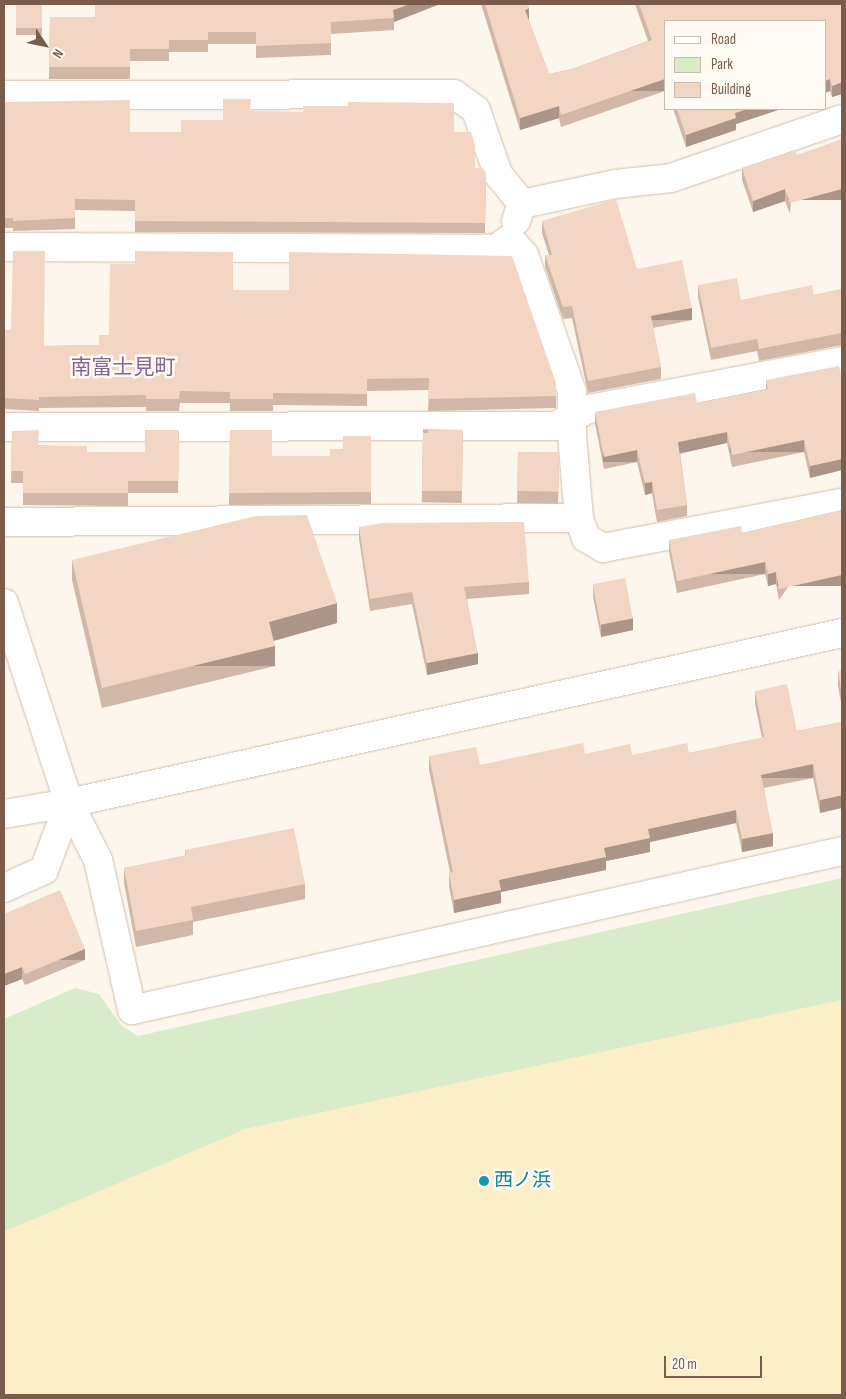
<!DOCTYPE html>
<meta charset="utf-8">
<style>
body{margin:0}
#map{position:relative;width:846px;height:1399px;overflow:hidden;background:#fdf6ec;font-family:"Sofia Sans Condensed","Noto Sans JP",sans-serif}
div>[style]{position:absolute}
.green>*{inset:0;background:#d8ecc9}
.sand>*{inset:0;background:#fcefc7}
.roads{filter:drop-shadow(0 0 1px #d1beb0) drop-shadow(0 0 1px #d1beb0)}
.minor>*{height:28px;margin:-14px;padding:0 14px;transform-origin:14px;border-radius:14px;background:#fff}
.wall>*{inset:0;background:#d1b7a8;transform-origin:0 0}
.shaded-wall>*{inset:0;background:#aa9588;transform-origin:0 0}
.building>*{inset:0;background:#f3d5c3;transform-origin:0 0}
.dots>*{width:14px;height:14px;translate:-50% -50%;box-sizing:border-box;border:2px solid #fffaf3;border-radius:50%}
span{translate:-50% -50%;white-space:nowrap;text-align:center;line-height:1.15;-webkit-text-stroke:5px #fffaf3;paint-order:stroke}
.culture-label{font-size:19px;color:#0d838f}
.left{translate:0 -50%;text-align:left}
.quarter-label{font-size:21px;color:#846695}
.frame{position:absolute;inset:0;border:5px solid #7a5c4d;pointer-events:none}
.legend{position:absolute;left:664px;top:20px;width:162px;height:90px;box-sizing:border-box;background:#fffaf3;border:1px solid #cabbb1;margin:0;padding:6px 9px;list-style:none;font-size:15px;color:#7a5c4d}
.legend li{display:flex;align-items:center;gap:10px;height:25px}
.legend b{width:25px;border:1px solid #cabbb1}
.north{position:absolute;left:20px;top:20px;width:50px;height:50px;-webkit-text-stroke:4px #fffaf3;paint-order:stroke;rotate:124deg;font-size:14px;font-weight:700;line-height:20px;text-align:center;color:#7a5c4d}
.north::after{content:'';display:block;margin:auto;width:18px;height:22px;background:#7a5c4d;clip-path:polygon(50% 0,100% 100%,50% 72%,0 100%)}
.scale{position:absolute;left:664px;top:1356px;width:98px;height:22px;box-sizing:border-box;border:2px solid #7a5c4d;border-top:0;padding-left:6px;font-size:15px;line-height:18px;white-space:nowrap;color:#7a5c4d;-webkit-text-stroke:4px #fffaf3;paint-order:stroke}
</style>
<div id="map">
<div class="green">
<i style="clip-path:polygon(842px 878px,842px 1000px,246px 1129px,4px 1232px,4px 1019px,75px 988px,99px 994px,122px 1026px,138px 1036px)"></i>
</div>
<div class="sand">
<i style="clip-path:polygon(842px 1000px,842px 1395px,4px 1395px,4px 1232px,246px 1129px)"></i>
</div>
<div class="roads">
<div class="minor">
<i style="left:4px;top:95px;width:450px;rotate:-0.1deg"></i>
<i style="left:454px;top:94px;width:27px;rotate:36deg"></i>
<i style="left:476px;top:110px;width:68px;rotate:71deg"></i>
<i style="left:498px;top:174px;width:38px;rotate:51deg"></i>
<i style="left:516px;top:221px;width:18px;rotate:-71deg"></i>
<i style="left:522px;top:204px;width:95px;rotate:-12.1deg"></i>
<i style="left:615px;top:184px;width:56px;rotate:-6.1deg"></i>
<i style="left:671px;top:178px;width:181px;rotate:-19deg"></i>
<i style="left:4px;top:247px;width:491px;rotate:0.2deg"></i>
<i style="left:495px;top:249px;width:18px;rotate:-34deg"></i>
<i style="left:510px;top:239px;width:21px;rotate:49deg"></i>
<i style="left:524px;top:255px;width:145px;rotate:70.7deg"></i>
<i style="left:572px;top:392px;width:43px;rotate:90deg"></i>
<i style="left:572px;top:435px;width:83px;rotate:85.2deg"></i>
<i style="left:579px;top:518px;width:21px;rotate:71deg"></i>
<i style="left:586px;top:538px;width:20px;rotate:30deg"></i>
<i style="left:603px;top:548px;width:243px;rotate:-10.7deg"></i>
<i style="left:4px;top:427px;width:551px;rotate:-0.1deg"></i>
<i style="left:555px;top:426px;width:38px;rotate:-27deg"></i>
<i style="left:589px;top:409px;width:258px;rotate:-10.7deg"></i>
<i style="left:4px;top:522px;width:575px;rotate:-0.4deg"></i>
<i style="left:4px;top:603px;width:210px;rotate:72deg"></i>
<i style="left:69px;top:803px;width:64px;rotate:63deg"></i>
<i style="left:98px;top:860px;width:154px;rotate:77.2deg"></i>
<i style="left:132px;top:1010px;width:728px;rotate:-12.62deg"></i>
<i style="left:4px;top:814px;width:66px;rotate:-9.6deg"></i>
<i style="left:69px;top:803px;width:791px;rotate:-12.4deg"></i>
<i style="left:4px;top:888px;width:44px;rotate:-24.2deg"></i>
<i style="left:44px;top:870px;width:72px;rotate:-69.5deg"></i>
</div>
</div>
<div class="wall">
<i style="left:16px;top:4px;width:26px;height:31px"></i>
<i style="clip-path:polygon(95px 4px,440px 4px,394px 22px,394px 30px,331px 34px,331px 55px,256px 58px,256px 44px,208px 44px,208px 52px,169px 52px,169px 61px,130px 61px,130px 79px,49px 79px,50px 17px,95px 17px)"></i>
<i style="clip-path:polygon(481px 4px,528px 4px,529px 20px,529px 21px,549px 74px,572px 69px,648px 41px,635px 4px,764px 4px,765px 5px,842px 4px,842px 94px,832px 97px,830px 91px,665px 21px,665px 91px,561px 127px,559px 118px,520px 130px)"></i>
<i style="clip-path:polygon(4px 102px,130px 132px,181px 132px,223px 120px,251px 111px,454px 132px,475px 168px,486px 173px,485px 233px,135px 232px,135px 211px,75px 210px,75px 229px,13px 231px,13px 228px,4px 228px)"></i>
<i style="clip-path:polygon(673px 109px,781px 109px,736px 124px,736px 130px,686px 147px)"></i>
<i style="clip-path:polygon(795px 150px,790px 214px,785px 201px,753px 212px,742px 180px,742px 168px)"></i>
<i style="clip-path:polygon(542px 221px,637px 269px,692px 320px,653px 328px,661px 367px,661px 379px,588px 393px,572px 318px,563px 319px,545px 267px,545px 255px,549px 255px,542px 233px)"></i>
<i style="clip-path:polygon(698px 285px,741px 300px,814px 295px,842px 289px,842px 345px,759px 361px,757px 351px,711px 360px,698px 297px)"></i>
<i style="clip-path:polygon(233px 290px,556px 383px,556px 408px,428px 411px,429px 390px,367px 391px,367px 406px,273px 405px,273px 411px,230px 411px,230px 403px,180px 403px,179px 411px,146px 411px,146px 407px,39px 408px,39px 411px,4px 409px,4px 330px,11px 330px,44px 346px,99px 345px,109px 335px)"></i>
<i style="clip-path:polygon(766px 380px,842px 380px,842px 470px,810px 478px,804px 452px,732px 467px,727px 443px,680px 453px,687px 505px,687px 516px,657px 522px,652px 493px,645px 495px,637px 462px,604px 469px,595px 424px,595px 412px,697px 403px,766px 389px)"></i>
<i style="clip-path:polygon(179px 430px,178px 493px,128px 493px,128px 506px,23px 505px,23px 483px,11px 483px,12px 431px,39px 445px,87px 452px,145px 452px)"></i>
<i style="clip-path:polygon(230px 430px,272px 456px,330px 456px,371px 436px,371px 504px,229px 505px)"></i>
<i style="left:463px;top:430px;width:73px;height:40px;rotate:91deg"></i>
<i style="left:518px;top:452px;width:41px;height:51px;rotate:1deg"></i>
<i style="clip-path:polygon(842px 510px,779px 600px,776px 584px,768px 586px,765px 574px,677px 593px,669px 552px,669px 540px,742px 533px)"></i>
<i style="clip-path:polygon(359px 527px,529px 582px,529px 594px,467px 599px,478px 664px,427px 675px,412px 604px,370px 611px,359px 539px)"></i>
<i style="clip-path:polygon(72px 560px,337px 623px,274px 641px,275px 666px,102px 708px,72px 580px)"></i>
<i style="clip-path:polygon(593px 585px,633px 630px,601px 637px,593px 597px)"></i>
<i style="clip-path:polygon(842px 671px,842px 708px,838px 686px,838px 672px)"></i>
<i style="clip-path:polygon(755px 691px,797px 731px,842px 722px,820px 813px,813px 778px,764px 788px,773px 846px,742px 852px,736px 823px,650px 842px,650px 852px,606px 861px,606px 870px,501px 892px,501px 903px,454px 913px,449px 886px,449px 873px,450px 872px,429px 770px,429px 756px,480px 765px,585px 754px,632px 755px,689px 753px,762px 738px,755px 704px)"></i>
<i style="clip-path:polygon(185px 850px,305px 884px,305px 899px,193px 922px,193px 935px,136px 947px,124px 883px,124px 868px,185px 856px)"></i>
<i style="clip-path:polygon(4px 914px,85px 960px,25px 985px,22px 979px,4px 986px)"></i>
</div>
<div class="shaded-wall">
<i style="clip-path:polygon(410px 4px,440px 4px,394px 22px,393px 10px)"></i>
<i style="clip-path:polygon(529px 8px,529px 20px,525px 22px,525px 10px)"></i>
<i style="left:665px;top:79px;width:12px;height:110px;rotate:90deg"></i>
<i style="clip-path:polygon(830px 79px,830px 91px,825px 93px,825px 81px)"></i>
<i style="clip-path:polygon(842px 82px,842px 94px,832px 97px,832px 86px)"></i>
<i style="clip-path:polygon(559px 106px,559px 118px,520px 130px,520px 118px)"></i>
<i style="clip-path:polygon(747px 109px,781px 109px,736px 124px,736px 130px,686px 147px,686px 135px,735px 113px)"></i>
<i style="clip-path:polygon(785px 189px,785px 201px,753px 212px,753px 201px)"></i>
<i style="left:842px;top:189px;width:11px;height:54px;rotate:90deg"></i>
<i style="left:692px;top:308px;width:12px;height:42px;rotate:90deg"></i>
<i style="clip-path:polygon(727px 432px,727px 443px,678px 454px,678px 442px)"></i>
<i style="left:804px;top:440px;width:12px;height:74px;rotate:90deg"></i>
<i style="left:637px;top:450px;width:12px;height:34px;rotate:90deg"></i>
<i style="clip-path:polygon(842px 459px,842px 470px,810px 478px,810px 466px)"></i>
<i style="clip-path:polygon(652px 482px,652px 493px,645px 495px,645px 483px)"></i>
<i style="left:765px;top:562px;width:12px;height:90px;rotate:90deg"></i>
<i style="clip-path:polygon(776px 572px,776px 584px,768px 586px,768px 574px)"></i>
<i style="left:842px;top:575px;width:11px;height:65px;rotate:90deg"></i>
<i style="clip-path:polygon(337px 603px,337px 623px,269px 642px,269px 622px)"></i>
<i style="clip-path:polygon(633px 618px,633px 630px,601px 637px,601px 625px)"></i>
<i style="left:275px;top:646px;width:20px;height:178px;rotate:90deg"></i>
<i style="clip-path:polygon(478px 653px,478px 664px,427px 675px,427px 663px)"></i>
<i style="left:813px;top:764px;width:14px;height:53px;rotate:90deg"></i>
<i style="clip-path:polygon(842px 795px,842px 808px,820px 813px,820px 800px)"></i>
<i style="clip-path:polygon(736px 810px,736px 823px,650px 842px,650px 852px,606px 861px,606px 870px,501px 892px,501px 903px,454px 913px,454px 900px,499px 880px,604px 848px,648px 829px)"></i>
<i style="clip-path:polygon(773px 833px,773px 846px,742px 852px,742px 839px)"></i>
<i style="left:85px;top:949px;width:11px;height:65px;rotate:90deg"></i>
<i style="clip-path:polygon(22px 967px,22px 979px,4px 986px,4px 974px)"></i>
</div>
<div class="building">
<i style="left:16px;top:4px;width:26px;height:24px"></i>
<i style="clip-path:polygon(95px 4px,410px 4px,393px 10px,394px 18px,331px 22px,331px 43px,256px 46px,256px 32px,208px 32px,208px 40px,169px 40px,169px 49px,130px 49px,130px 67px,49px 67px,50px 17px,95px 17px)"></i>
<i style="clip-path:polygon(485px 4px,528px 4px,529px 8px,525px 10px,549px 74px,572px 69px,652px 40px,639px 4px,764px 4px,765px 5px,770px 4px,842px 4px,842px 82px,832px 86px,830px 79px,825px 81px,825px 21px,665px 21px,665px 79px,561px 115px,559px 106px,520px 118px)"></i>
<i style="clip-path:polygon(223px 99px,251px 99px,250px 111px,303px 112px,303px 106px,348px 106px,348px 102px,454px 103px,454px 132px,471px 132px,475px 145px,475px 168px,483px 168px,486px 173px,485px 223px,135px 221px,135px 200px,75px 199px,75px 218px,13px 221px,13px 218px,4px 218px,4px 102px,130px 100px,130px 132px,181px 132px,181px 120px,223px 120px)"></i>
<i style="clip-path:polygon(677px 109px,747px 109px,735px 113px,736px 118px,686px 135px)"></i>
<i style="clip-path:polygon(842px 139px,842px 189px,790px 203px,785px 189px,753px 201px,742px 168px,795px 150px,797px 155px)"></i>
<i style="clip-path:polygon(616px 199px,637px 269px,682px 260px,692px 308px,651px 316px,661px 367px,588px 381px,572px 306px,563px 307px,545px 255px,552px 255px,542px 221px)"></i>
<i style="clip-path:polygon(13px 251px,45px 251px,44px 346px,99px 345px,99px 335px,109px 335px,110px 264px,135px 264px,135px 251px,233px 252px,233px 290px,289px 290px,289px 252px,512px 256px,556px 383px,556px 396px,428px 399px,429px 378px,367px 379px,367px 394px,273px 393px,273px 399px,230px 399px,230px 392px,180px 391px,179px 399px,146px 399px,146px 395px,39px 397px,39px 400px,4px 398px,4px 330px,11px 330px)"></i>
<i style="clip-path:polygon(737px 278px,741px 300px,812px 285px,814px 295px,842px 289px,842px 333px,759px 349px,757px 339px,711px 348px,698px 285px)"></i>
<i style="clip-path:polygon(839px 366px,842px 380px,842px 459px,810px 466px,804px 440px,732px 455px,727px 432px,678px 442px,687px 505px,657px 510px,652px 482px,645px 483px,637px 450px,604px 457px,595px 412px,695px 393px,697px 403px,768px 389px,766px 380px)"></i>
<i style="clip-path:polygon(39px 430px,38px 445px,87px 446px,87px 452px,145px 452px,145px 430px,179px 430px,178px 481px,128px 481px,128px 493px,23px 493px,23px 471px,11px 471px,12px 431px)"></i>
<i style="clip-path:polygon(230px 430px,272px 430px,272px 456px,330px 456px,330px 449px,343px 449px,343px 436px,371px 436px,371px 492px,229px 493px)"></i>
<i style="clip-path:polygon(428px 430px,463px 430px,462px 491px,422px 491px,423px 433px,428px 433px)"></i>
<i style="left:518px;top:452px;width:41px;height:39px;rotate:1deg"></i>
<i style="clip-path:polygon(842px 510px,842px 575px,779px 589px,776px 572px,768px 574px,765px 562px,677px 581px,669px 540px,741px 526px,742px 533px)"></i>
<i style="clip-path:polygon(307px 515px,337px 603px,269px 622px,275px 646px,102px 688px,72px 560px,256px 516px)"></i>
<i style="clip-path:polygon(524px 522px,529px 582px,464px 587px,478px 653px,427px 663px,412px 592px,370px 599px,359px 527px,382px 523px)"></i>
<i style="left:625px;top:578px;width:41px;height:33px;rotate:79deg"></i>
<i style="clip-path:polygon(842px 671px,842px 695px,838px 672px)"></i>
<i style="clip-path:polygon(787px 684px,797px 731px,842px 722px,842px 795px,820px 800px,813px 764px,761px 775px,773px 833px,742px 839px,736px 810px,648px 829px,650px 838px,604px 848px,606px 857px,499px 880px,501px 890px,454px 900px,449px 873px,453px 872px,429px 756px,476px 747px,480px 765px,583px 743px,585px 754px,630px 744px,632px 755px,687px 743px,689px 753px,764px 737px,755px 691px)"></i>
<i style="clip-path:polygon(294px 828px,305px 884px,191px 907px,193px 920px,136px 931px,124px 868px,186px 855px,185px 850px)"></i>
<i style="clip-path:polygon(60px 890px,85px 949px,25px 974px,22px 967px,4px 974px,4px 914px)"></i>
</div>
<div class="dots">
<i style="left:484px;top:1181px;background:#0f9aa8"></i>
</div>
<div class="culture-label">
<span class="left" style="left:494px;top:1181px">西ノ浜</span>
</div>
<div class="quarter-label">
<span style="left:123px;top:368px">南富士見町</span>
</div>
<div class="frame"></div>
<ul class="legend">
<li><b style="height:6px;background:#fff"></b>Road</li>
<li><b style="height:14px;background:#d8ecc9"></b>Park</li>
<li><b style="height:14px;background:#f3d5c3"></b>Building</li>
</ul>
<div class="north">N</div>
<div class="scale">20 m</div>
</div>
